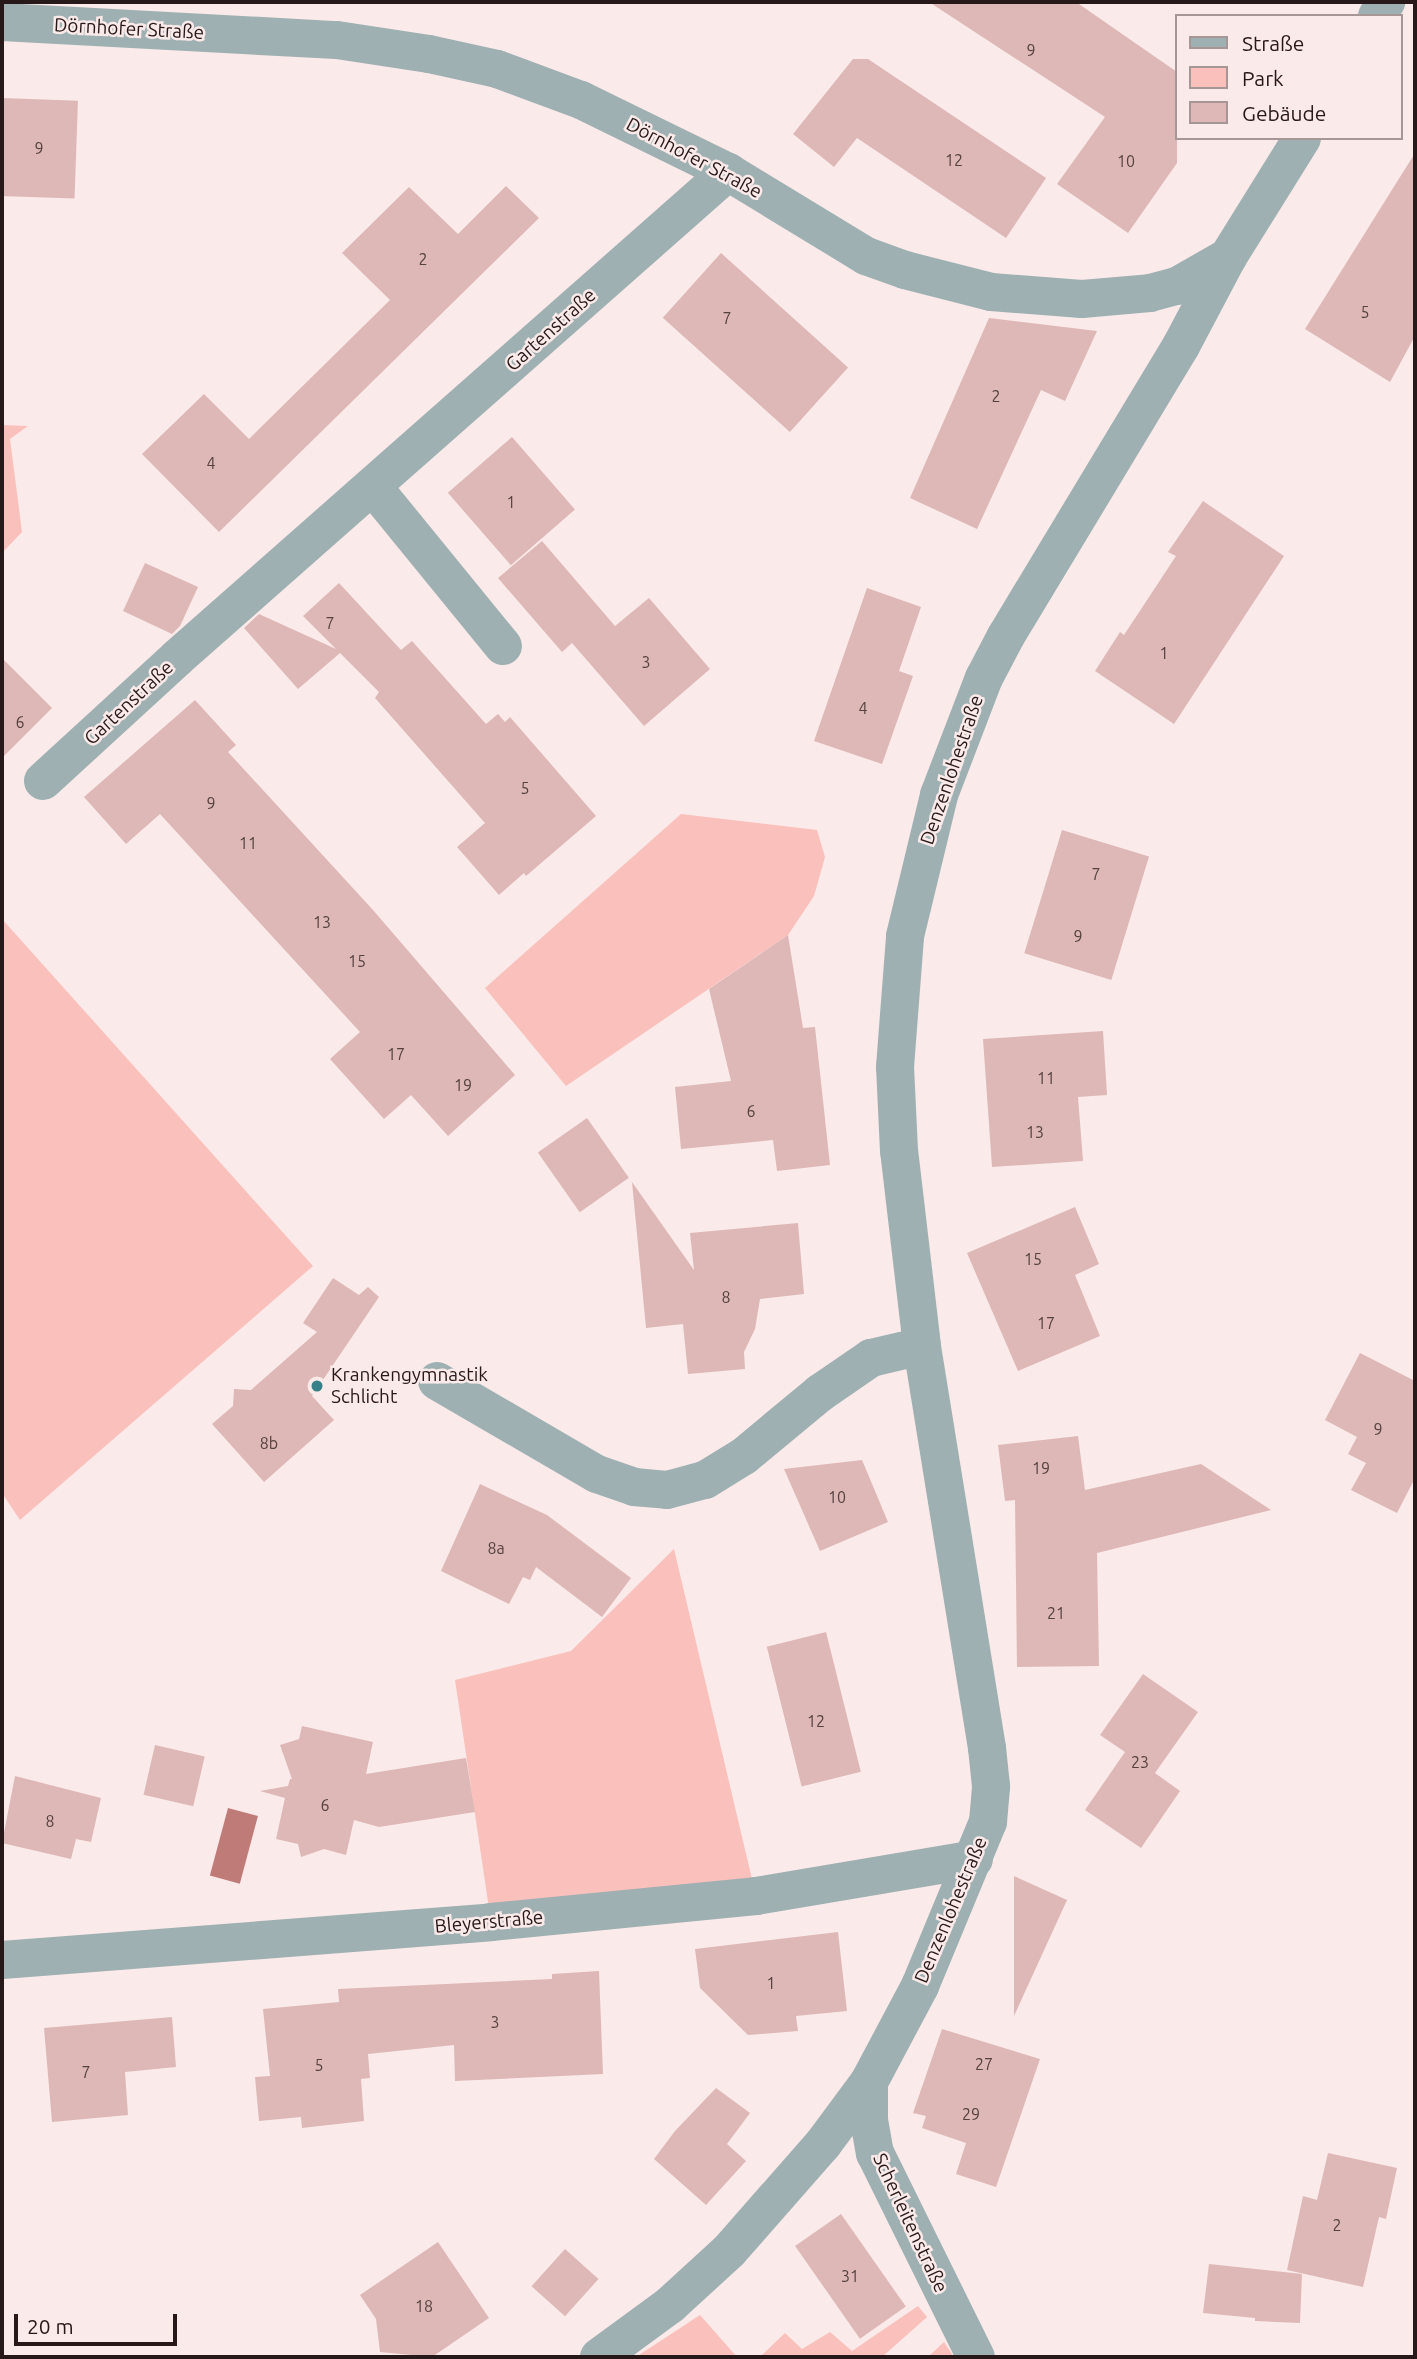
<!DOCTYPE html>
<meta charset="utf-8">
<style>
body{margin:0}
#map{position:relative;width:1417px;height:2359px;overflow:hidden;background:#faeae9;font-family:Ubuntu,sans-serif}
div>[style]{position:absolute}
.green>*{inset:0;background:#fac0bc}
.water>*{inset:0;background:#bf7b78;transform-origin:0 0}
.building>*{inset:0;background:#deb8b6;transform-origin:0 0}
.street>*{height:38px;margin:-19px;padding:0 19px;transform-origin:19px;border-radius:19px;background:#9eb0b2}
.dots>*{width:19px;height:19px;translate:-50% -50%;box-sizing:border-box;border:4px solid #faeae9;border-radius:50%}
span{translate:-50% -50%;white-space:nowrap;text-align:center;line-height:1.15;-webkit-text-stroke:5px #faeae9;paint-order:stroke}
.number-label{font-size:16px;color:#554140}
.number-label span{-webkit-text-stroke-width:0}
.street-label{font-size:19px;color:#271919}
.poi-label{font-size:19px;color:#271919}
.left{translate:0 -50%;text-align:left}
.frame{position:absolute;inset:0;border:4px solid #271919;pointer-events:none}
.legend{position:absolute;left:1175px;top:14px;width:228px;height:126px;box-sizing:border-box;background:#faeae9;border:2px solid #a69696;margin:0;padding:9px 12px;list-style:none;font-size:21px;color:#271919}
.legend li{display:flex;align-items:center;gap:14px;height:35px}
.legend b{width:35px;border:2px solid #a69696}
.scale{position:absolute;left:14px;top:2314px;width:163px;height:32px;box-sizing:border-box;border:4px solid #271919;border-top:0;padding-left:9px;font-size:21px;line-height:24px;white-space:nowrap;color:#271919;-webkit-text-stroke:5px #faeae9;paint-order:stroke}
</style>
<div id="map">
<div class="green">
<i style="clip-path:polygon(2px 425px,28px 426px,10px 439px,22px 532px,2px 553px)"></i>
<i style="clip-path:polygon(681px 814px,817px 830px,825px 857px,814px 896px,788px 935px,566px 1086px,485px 988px)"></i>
<i style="clip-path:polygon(2px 919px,313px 1266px,20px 1520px,2px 1493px)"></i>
<i style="clip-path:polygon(674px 1549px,756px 1896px,491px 1922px,455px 1680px,571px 1651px)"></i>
<i style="clip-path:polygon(918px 2306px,927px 2317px,882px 2357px,760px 2357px,785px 2333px,802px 2349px,830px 2332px,852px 2351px)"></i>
<i style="clip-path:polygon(700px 2315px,737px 2357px,636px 2357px)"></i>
<i style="clip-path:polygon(944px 2342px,954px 2357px,928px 2357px)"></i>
</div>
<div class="water">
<i style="left:228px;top:1808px;width:31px;height:70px;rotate:15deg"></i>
</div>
<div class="building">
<i style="clip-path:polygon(929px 2px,1076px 2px,1177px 72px,1177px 163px,1128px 233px,1057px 184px,1105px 117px)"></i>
<i style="clip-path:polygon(853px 59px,868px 59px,1046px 178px,1006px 238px,857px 138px,834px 167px,793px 134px)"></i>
<i style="left:2px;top:98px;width:76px;height:98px;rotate:2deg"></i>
<i style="clip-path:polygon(1415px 153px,1415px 336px,1390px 382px,1305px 329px)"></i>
<i style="clip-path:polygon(506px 186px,539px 218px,219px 532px,142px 454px,204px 394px,249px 439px,390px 300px,342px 253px,409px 187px,458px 234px)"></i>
<i style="left:721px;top:253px;width:171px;height:87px;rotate:42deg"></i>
<i style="clip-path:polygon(989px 318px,1097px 331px,1065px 401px,1041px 390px,977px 529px,910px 498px)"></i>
<i style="left:512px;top:437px;width:96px;height:85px;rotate:49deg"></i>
<i style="clip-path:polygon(1203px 501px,1284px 556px,1174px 724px,1095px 671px,1120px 632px,1124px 635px,1176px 556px,1168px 552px)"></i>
<i style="clip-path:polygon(542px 541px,615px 626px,649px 598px,710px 669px,644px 726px,572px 643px,562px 652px,498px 578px)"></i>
<i style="clip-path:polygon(145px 563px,198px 587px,180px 626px,172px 634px,123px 611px)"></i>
<i style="clip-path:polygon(339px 583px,401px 650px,412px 641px,486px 724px,498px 714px,505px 722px,510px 717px,596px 816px,526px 876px,524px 873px,499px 895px,457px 847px,485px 823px,375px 698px,379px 692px,340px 653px,298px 689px,244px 628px,259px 614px,336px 649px,303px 616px)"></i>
<i style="clip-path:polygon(867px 588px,921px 607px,899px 671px,913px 676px,882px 764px,814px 741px)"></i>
<i style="clip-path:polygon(2px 658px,52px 708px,2px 758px)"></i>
<i style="clip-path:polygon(195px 700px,236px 745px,228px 752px,373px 910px,515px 1075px,448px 1136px,411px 1095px,384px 1119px,330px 1059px,360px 1032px,160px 814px,126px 844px,84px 797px)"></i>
<i style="left:1062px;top:830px;width:91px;height:129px;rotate:17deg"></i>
<i style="clip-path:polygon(788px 935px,803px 1028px,815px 1027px,830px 1165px,777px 1171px,773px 1140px,681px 1149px,675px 1087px,731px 1081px,709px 989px)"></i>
<i style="clip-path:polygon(1103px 1031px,1107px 1095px,1078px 1097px,1083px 1161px,992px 1167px,983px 1039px)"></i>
<i style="left:587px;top:1118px;width:73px;height:60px;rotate:55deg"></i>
<i style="clip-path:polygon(632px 1182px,694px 1270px,690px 1233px,798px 1223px,804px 1294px,760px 1299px,755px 1329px,744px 1352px,745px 1369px,688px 1374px,683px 1324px,646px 1328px)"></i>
<i style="clip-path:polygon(1075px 1207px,1099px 1264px,1075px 1275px,1100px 1336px,1018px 1371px,967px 1253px)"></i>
<i style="clip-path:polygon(333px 1278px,359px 1295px,368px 1287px,379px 1297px,312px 1396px,334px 1420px,264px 1482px,212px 1424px,233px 1406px,234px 1389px,251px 1390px,317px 1332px,303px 1323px)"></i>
<i style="clip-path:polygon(1360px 1353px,1415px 1381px,1415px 1478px,1397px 1513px,1351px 1490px,1366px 1463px,1348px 1454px,1357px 1437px,1325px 1420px)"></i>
<i style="clip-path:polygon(1078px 1436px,1085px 1490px,1201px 1464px,1271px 1510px,1097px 1553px,1099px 1666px,1017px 1667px,1015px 1500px,1005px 1501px,998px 1445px)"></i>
<i style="clip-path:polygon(862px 1460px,888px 1522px,820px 1551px,784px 1469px)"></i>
<i style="clip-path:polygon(480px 1484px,547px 1515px,631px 1578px,602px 1617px,536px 1567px,530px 1580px,523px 1577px,509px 1604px,441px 1571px)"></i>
<i style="left:826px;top:1632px;width:144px;height:61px;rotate:76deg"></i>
<i style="clip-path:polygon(1143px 1674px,1198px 1712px,1155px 1773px,1180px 1791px,1141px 1848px,1085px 1810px,1125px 1752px,1100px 1735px)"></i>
<i style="clip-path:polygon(302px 1726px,373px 1742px,366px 1774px,466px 1758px,475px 1812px,379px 1827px,354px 1820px,346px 1855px,324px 1849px,301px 1857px,298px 1844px,276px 1839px,285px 1798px,260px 1791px,288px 1786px,290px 1779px,292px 1779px,280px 1745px,299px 1739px)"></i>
<i style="left:155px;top:1745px;width:51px;height:51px;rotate:13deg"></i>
<i style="clip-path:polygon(15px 1776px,101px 1798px,91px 1842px,76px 1839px,71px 1859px,2px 1843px)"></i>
<i style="clip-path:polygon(1014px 1876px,1067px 1900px,1014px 2016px)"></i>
<i style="clip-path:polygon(838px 1932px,847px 2011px,796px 2016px,798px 2031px,748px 2035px,700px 1988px,695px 1949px)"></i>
<i style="clip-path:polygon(599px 1971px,603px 2074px,455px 2081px,454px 2045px,368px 2054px,370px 2078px,361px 2079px,364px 2121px,302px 2128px,301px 2117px,259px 2121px,255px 2077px,270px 2076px,263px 2009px,339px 2002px,338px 1989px,552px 1979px,552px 1974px)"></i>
<i style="clip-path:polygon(172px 2017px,176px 2067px,125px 2072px,128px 2115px,52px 2122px,44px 2028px)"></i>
<i style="clip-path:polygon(942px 2029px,1040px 2059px,996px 2187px,956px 2174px,966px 2143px,922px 2128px,926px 2116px,913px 2113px)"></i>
<i style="clip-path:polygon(716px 2088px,750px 2113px,727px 2144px,746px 2161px,706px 2205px,654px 2159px,675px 2131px)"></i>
<i style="clip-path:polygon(1328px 2153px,1397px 2168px,1386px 2219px,1379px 2217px,1363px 2287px,1287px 2270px,1303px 2196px,1317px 2200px)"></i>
<i style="left:841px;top:2214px;width:113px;height:56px;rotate:55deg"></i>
<i style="clip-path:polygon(438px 2242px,489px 2318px,432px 2357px,380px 2352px,376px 2319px,360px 2295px)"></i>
<i style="left:565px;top:2249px;width:45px;height:50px;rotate:42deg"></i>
<i style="clip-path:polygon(1209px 2264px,1302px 2274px,1300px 2323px,1255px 2321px,1255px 2318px,1203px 2313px)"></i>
</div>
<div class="street">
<i style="left:1377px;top:16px;width:17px;rotate:-57deg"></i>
<i style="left:2px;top:22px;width:335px;rotate:3.1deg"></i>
<i style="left:337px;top:40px;width:93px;rotate:8.7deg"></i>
<i style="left:429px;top:54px;width:70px;rotate:12.4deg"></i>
<i style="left:497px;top:69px;width:90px;rotate:20.3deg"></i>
<i style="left:581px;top:100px;width:164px;rotate:26.1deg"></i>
<i style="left:728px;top:172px;width:162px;rotate:31.3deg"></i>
<i style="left:866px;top:256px;width:41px;rotate:19.7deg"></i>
<i style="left:905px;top:270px;width:89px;rotate:14.3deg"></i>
<i style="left:991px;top:292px;width:91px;rotate:4.4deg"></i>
<i style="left:1082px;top:299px;width:68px;rotate:-5deg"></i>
<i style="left:1150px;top:293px;width:28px;rotate:-15deg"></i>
<i style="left:1177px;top:286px;width:59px;rotate:-29.6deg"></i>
<i style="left:374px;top:488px;width:204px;rotate:50.8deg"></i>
<i style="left:43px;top:781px;width:182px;rotate:-42.5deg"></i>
<i style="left:177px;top:658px;width:735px;rotate:-41.41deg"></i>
<i style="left:437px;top:1381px;width:185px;rotate:30.2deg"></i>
<i style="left:597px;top:1474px;width:39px;rotate:19deg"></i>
<i style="left:634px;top:1487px;width:33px;rotate:5deg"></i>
<i style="left:667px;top:1490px;width:39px;rotate:-15deg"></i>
<i style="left:705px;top:1480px;width:46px;rotate:-31.6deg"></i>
<i style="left:744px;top:1456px;width:99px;rotate:-39.7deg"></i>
<i style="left:820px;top:1393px;width:62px;rotate:-34.5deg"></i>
<i style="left:871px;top:1358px;width:52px;rotate:-13.2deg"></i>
<i style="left:2px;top:1960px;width:490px;rotate:-4.4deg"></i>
<i style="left:491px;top:1922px;width:266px;rotate:-5.6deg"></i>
<i style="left:756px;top:1896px;width:221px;rotate:-9.6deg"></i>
<i style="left:869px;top:2082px;width:38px;rotate:90deg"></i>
<i style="left:869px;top:2120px;width:34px;rotate:80deg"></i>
<i style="left:875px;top:2153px;width:228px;rotate:63.7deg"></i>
<i style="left:599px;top:2357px;width:88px;rotate:-36.2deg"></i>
<i style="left:670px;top:2305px;width:80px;rotate:-42.5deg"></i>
<i style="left:729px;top:2251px;width:142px;rotate:-48.7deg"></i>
<i style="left:823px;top:2144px;width:77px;rotate:-53.4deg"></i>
<i style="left:869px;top:2082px;width:109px;rotate:-62deg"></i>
<i style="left:920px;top:1986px;width:178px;rotate:-67.5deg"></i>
<i style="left:988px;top:1822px;width:36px;rotate:-85deg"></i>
<i style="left:991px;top:1786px;width:38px;rotate:-96deg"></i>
<i style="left:987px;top:1748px;width:407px;rotate:-99.2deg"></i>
<i style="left:922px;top:1346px;width:196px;rotate:-96.7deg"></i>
<i style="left:899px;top:1151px;width:84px;rotate:-92.7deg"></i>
<i style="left:895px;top:1067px;width:131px;rotate:-85.6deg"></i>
<i style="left:905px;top:936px;width:145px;rotate:-76.4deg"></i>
<i style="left:939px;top:795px;width:125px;rotate:-69deg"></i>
<i style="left:984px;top:678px;width:47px;rotate:-62.4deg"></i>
<i style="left:1006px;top:636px;width:339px;rotate:-58.9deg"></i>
<i style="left:1181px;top:346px;width:101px;rotate:-62.2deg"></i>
<i style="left:1228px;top:257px;width:140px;rotate:-58.1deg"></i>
</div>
<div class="dots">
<i style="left:317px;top:1386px;background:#388087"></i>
</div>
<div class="number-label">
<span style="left:1031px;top:50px">9</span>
<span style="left:39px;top:148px">9</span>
<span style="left:954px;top:160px">12</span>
<span style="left:1126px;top:161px">10</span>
<span style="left:423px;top:259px">2</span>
<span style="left:1365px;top:312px">5</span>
<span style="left:727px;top:318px">7</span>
<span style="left:996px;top:396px">2</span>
<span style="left:211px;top:463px">4</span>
<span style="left:511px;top:502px">1</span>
<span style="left:330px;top:623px">7</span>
<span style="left:1164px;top:653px">1</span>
<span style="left:646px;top:662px">3</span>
<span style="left:863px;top:708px">4</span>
<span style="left:20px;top:722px">6</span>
<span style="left:525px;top:788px">5</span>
<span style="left:211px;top:803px">9</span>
<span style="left:248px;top:843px">11</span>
<span style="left:1096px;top:874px">7</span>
<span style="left:322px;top:922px">13</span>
<span style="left:1078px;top:936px">9</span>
<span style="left:357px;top:961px">15</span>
<span style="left:396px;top:1054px">17</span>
<span style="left:1046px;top:1078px">11</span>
<span style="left:463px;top:1085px">19</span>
<span style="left:751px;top:1111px">6</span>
<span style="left:1035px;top:1132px">13</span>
<span style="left:1033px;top:1259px">15</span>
<span style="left:726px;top:1297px">8</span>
<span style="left:1046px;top:1323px">17</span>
<span style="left:1378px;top:1429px">9</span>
<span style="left:269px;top:1443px">8b</span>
<span style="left:1041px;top:1468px">19</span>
<span style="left:837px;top:1497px">10</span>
<span style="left:496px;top:1548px">8a</span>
<span style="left:1056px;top:1613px">21</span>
<span style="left:816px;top:1721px">12</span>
<span style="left:1140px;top:1762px">23</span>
<span style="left:325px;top:1805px">6</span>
<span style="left:50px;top:1821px">8</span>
<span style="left:771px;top:1983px">1</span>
<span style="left:495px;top:2022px">3</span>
<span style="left:984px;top:2064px">27</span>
<span style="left:319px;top:2065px">5</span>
<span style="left:86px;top:2072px">7</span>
<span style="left:971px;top:2114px">29</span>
<span style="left:1337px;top:2225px">2</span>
<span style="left:850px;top:2276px">31</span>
<span style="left:424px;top:2306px">18</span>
</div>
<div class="street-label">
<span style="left:129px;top:29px;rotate:3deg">Dörnhofer Straße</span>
<span style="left:694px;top:158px;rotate:28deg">Dörnhofer Straße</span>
<span style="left:551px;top:330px;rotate:-42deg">Gartenstraße</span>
<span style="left:129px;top:703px;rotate:-43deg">Gartenstraße</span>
<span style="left:952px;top:770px;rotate:-71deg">Denzenlohestraße</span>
<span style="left:951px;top:1910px;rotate:-67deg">Denzenlohestraße</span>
<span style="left:489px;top:1922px;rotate:-5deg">Bleyerstraße</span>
<span style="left:910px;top:2223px;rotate:65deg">Scherleitenstraße</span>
</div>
<div class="poi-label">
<span class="left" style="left:331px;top:1386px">Krankengymnastik<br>Schlicht</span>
</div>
<div class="frame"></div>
<ul class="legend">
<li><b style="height:9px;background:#9eb0b2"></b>Straße</li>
<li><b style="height:19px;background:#fac0bc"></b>Park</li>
<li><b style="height:19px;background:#deb8b6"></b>Gebäude</li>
</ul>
<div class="scale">20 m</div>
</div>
